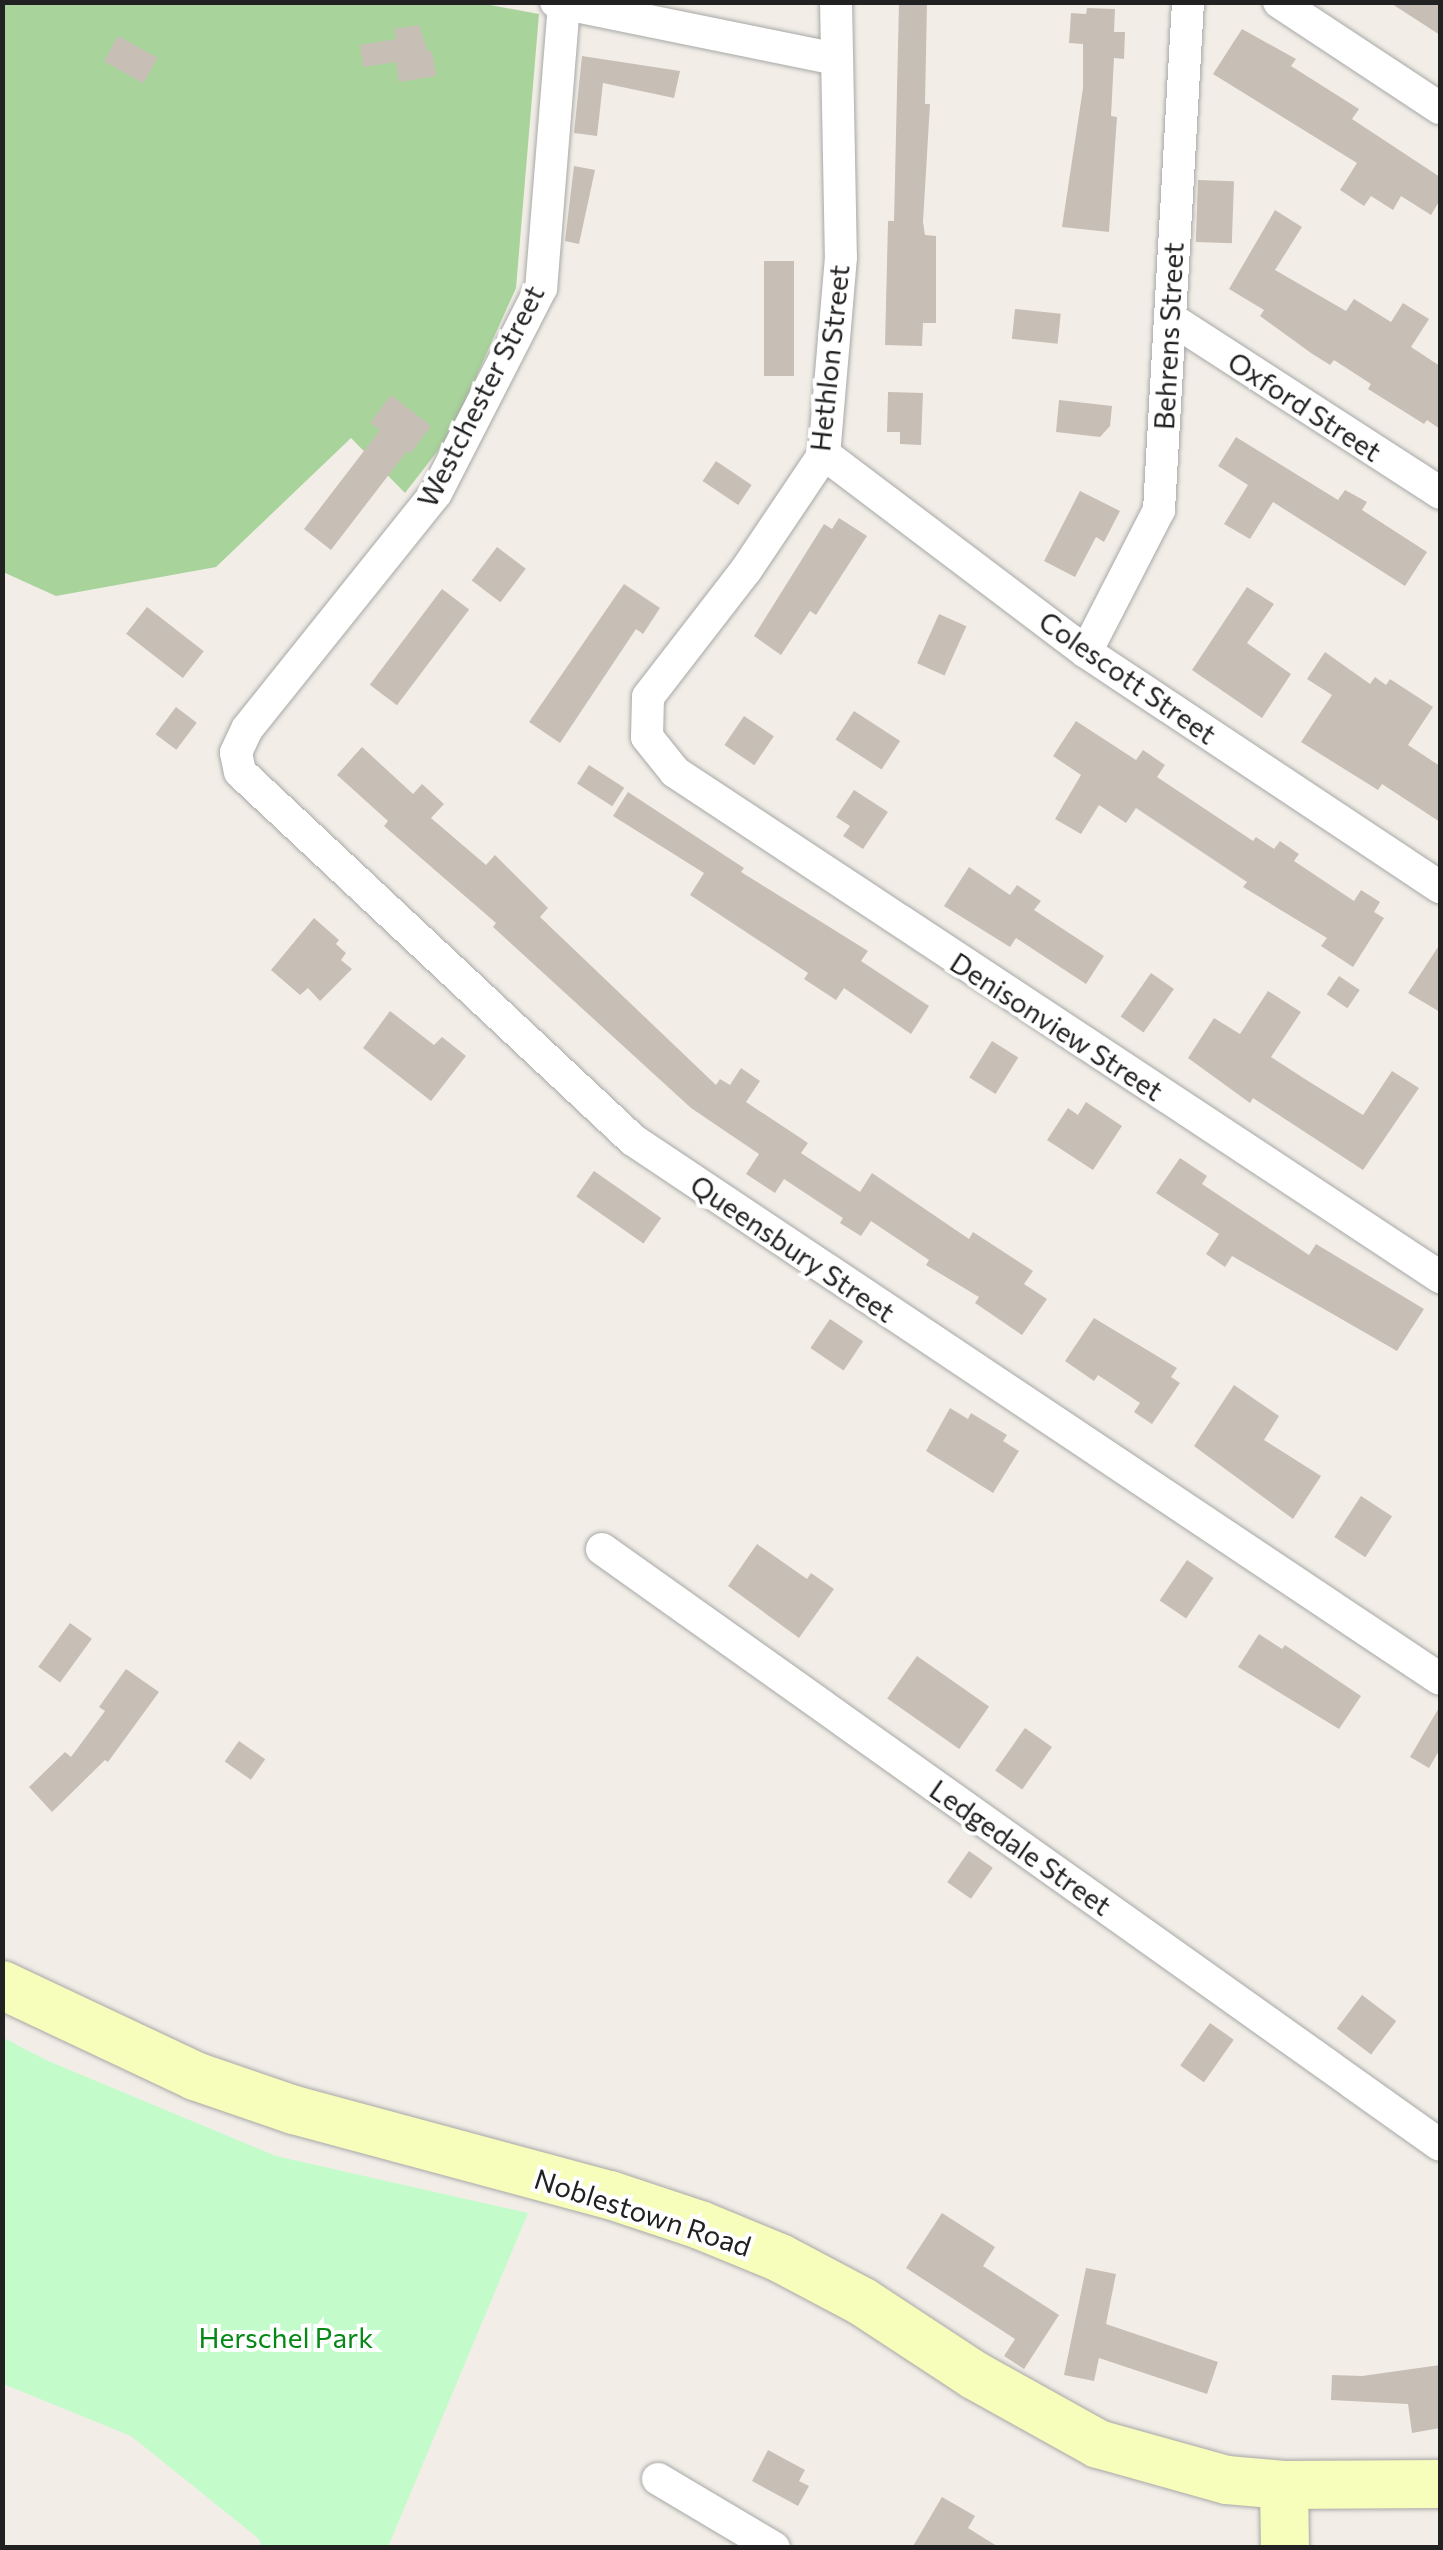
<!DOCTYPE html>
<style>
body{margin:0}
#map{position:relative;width:1443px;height:2550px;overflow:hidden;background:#f2eee7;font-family:Commissioner,sans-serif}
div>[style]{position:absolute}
.forest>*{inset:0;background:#a8d39a}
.park>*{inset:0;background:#c3fcca}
.building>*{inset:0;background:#c7beb6;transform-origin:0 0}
.roads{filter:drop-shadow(0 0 2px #a8a8a8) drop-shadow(0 0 2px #a8a8a8)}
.street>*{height:32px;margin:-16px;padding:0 16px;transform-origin:16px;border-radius:16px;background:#fff}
.secondary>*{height:48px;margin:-24px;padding:0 24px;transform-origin:24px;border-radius:24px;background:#f7fdba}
span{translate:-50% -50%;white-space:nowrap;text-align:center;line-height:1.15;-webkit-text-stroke:8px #fff;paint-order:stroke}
.street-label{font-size:28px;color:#212121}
.park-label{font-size:28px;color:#068816}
.frame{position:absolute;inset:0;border:5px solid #212121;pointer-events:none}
</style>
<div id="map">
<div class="forest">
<i style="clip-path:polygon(474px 2px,539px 14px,516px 288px,450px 435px,405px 493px,351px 438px,216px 567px,56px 596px,3px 572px,3px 3px)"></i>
</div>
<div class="park">
<i style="clip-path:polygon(2px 2037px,46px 2060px,276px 2156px,528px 2213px,388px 2547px,262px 2547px,259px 2539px,131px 2436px,3px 2384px)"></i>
</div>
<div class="building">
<i style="clip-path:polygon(899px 2px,927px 2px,925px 104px,930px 104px,923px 222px,925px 235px,936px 236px,936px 323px,923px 323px,922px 346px,885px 345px,888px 221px,894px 221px)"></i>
<i style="clip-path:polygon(1389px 2px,1440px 2px,1440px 35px)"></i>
<i style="clip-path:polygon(1087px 8px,1115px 9px,1114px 32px,1125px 32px,1124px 59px,1114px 58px,1111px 116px,1117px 117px,1109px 232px,1062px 227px,1083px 88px,1083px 44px,1069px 43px,1071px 13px,1086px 14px)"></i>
<i style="clip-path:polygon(419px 25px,428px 52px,432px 51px,436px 76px,399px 82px,396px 62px,363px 67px,360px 45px,396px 39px,394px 29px)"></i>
<i style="clip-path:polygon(1242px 29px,1296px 59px,1291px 66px,1359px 109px,1352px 119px,1440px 177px,1440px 200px,1431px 215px,1401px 196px,1393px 210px,1371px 196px,1364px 206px,1340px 190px,1357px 163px,1213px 74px)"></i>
<i style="left:118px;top:36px;width:45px;height:29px;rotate:29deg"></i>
<i style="clip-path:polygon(582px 56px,680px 71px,674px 98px,603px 83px,597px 136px,574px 133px)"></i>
<i style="clip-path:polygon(574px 166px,595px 170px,579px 244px,565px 241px)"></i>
<i style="left:1198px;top:180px;width:36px;height:62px;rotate:2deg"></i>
<i style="clip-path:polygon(1275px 210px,1302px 227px,1275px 270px,1346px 311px,1354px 299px,1391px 322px,1403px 303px,1429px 319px,1411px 347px,1440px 366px,1440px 429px,1427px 420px,1424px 424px,1368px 389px,1371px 384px,1334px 360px,1330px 365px,1311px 353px,1260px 316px,1264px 310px,1229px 289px)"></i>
<i style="left:764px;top:261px;width:30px;height:115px"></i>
<i style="left:1015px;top:309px;width:46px;height:30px;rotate:6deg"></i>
<i style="clip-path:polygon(888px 392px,923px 393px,921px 445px,900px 444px,900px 432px,887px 432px)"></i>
<i style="clip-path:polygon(391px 395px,431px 426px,410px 454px,407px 451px,331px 550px,304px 529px,380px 430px,370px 423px)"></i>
<i style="clip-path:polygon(1059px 400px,1112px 406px,1110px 426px,1100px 437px,1056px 432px)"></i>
<i style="clip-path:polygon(1236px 437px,1338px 500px,1345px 490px,1367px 502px,1362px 510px,1427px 552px,1405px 586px,1273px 502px,1250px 539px,1224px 524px,1248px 485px,1218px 466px)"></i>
<i style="left:716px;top:461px;width:43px;height:24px;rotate:34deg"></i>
<i style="clip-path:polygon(1080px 491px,1120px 511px,1104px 542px,1096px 537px,1075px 577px,1044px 561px)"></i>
<i style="clip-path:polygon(839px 518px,867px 536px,816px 615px,810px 611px,781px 655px,754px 636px,824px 524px,832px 529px)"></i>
<i style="left:497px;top:547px;width:36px;height:42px;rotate:37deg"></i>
<i style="clip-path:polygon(624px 584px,660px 608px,643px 634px,636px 629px,560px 743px,529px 722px)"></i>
<i style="clip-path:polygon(1247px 587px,1274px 604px,1247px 643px,1291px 674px,1262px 718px,1192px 670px)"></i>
<i style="left:442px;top:589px;width:34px;height:120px;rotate:37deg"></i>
<i style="left:147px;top:607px;width:72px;height:34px;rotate:38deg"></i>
<i style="left:939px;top:614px;width:30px;height:54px;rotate:24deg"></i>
<i style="clip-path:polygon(1325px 652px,1370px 684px,1375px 677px,1386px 685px,1390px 679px,1433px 707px,1408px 745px,1440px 766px,1440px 822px,1382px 784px,1378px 790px,1301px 742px,1332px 695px,1307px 679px)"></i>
<i style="left:176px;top:707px;width:26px;height:34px;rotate:37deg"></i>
<i style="left:854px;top:711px;width:55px;height:34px;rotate:33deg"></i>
<i style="left:744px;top:716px;width:36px;height:35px;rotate:34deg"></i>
<i style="clip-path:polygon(1076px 721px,1136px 760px,1143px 750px,1165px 765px,1157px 777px,1253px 841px,1256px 837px,1274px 849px,1280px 841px,1299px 854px,1294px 861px,1354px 901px,1361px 890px,1380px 902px,1374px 912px,1384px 918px,1353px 967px,1321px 946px,1327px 938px,1243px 887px,1247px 882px,1136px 808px,1126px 823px,1099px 805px,1081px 834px,1055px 819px,1081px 775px,1053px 756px)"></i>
<i style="clip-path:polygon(362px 747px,413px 794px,422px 784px,444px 804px,431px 818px,486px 865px,495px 855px,548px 908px,540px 917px,716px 1085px,720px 1079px,730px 1085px,741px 1068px,760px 1081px,746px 1102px,808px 1143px,801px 1153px,860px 1192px,872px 1173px,969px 1239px,973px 1232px,1033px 1271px,1024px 1284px,1047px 1299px,1022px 1335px,975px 1303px,979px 1297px,926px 1265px,929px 1260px,871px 1221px,861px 1236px,840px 1223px,843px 1218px,784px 1179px,775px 1193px,746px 1174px,759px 1154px,691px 1108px,493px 927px,496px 923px,384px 826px,388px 821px,337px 775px)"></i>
<i style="left:589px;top:765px;width:42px;height:22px;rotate:33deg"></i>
<i style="clip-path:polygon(854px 790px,888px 812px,863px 849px,843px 836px,850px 826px,836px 817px)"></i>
<i style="clip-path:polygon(628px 792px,744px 868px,741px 872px,868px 951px,861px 961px,929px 1006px,911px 1034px,844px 988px,836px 1000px,804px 979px,808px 973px,690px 895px,704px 873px,613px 816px)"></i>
<i style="clip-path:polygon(969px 867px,1010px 895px,1017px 885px,1041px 901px,1034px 910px,1104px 956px,1086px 984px,1016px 938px,1010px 947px,944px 906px)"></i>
<i style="clip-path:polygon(314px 918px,339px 940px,336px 944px,346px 953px,341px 960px,352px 969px,320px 1001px,308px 988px,300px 995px,271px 970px)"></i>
<i style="clip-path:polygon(1440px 944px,1440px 1012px,1408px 993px)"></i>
<i style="left:1151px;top:973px;width:28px;height:53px;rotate:35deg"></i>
<i style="left:1339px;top:976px;width:25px;height:22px;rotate:34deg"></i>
<i style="clip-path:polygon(1268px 991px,1301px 1012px,1271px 1057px,1308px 1081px,1363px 1115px,1392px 1071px,1419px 1088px,1363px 1170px,1253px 1098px,1250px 1103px,1188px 1058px,1214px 1018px,1240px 1034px)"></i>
<i style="clip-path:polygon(390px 1011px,434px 1045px,442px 1037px,466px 1056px,431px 1101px,363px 1048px)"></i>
<i style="left:992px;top:1041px;width:31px;height:43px;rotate:32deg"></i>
<i style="clip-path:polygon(1086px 1102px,1122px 1126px,1093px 1170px,1047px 1140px,1068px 1108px,1078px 1115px)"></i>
<i style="clip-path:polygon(1180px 1158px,1207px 1176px,1202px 1184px,1309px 1255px,1316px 1244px,1424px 1309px,1397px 1351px,1232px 1256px,1225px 1267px,1206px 1254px,1219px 1234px,1156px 1193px)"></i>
<i style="left:594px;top:1171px;width:82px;height:31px;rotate:35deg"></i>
<i style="clip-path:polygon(1094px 1318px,1177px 1368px,1171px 1377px,1180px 1383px,1152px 1424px,1134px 1412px,1140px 1403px,1098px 1375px,1094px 1381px,1065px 1361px)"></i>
<i style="left:830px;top:1319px;width:40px;height:35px;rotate:34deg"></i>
<i style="clip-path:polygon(1234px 1385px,1279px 1416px,1264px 1440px,1321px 1476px,1293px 1519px,1194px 1446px)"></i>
<i style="clip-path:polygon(950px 1408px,968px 1419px,971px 1413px,1007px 1435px,1003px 1441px,1019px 1451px,993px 1493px,926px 1451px)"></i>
<i style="left:1361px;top:1496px;width:37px;height:49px;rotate:33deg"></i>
<i style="clip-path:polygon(757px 1544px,807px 1579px,811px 1573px,834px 1589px,799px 1638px,728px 1586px)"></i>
<i style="left:1187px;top:1560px;width:32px;height:49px;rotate:34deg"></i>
<i style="left:70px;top:1623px;width:27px;height:54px;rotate:36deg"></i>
<i style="clip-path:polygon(1259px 1634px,1282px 1649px,1285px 1645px,1361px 1696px,1339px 1729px,1238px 1667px)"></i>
<i style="left:917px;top:1656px;width:88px;height:52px;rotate:35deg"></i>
<i style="clip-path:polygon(126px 1669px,159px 1692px,108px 1762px,105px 1760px,52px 1812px,29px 1787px,65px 1752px,71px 1757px,105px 1711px,99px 1707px)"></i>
<i style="clip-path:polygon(1440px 1706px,1440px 1749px,1429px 1768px,1410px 1757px)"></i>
<i style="left:1025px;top:1728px;width:33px;height:52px;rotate:35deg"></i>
<i style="left:239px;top:1741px;width:32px;height:25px;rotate:35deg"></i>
<i style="left:969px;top:1851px;width:29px;height:38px;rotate:35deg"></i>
<i style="left:1362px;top:1995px;width:43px;height:42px;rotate:37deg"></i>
<i style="left:1210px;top:2023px;width:29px;height:52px;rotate:35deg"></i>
<i style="clip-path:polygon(942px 2213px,995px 2247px,983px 2266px,1059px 2315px,1024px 2369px,1004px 2356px,1015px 2339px,906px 2268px)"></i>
<i style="clip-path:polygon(1086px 2268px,1116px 2274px,1106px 2324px,1218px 2362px,1207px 2394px,1099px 2358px,1094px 2381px,1064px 2375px)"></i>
<i style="clip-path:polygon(1440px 2365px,1440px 2428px,1412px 2433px,1408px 2404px,1331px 2400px,1332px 2375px,1362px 2376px)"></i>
<i style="clip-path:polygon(768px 2450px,805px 2470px,799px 2481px,809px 2486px,798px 2506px,752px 2481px)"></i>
<i style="clip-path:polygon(942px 2497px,975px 2516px,968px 2528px,1000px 2548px,912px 2548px)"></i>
</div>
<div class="roads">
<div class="street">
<i style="left:556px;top:2px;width:285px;rotate:11.5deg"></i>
<i style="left:836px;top:2px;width:255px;rotate:88.9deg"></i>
<i style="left:841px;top:257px;width:198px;rotate:94.9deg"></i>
<i style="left:824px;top:454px;width:140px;rotate:123.9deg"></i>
<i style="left:746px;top:570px;width:160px;rotate:127.7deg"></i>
<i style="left:648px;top:697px;width:40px;rotate:91.4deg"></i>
<i style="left:647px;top:737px;width:45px;rotate:51.3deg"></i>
<i style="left:675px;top:772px;width:917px;rotate:33.43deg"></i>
<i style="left:1279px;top:2px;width:193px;rotate:33.4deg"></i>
<i style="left:564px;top:4px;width:285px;rotate:94.6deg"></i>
<i style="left:541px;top:288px;width:230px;rotate:117.1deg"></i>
<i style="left:436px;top:493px;width:302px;rotate:128.7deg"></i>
<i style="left:247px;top:729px;width:26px;rotate:115deg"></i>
<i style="left:236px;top:753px;width:19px;rotate:78deg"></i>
<i style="left:240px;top:772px;width:538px;rotate:43.12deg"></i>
<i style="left:633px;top:1140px;width:970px;rotate:33.74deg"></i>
<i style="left:1170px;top:318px;width:322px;rotate:32.9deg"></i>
<i style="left:824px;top:454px;width:328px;rotate:37.1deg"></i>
<i style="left:1086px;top:652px;width:425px;rotate:33.6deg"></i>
<i style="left:1086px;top:652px;width:160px;rotate:-62.8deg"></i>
<i style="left:1159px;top:510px;width:509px;rotate:-86.73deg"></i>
<i style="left:602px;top:1549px;width:1028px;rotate:35.42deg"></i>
<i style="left:658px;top:2479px;width:135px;rotate:30.7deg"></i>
</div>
<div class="secondary">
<i style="left:2px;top:1985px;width:213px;rotate:25.2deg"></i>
<i style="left:195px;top:2076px;width:105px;rotate:19deg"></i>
<i style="left:294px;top:2110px;width:327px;rotate:15.1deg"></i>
<i style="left:610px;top:2195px;width:95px;rotate:18.4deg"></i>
<i style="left:700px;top:2225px;width:87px;rotate:22.4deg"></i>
<i style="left:780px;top:2258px;width:94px;rotate:27.9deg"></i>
<i style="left:863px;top:2302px;width:133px;rotate:33.3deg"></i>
<i style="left:974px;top:2375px;width:142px;rotate:29.1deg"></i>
<i style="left:1098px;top:2444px;width:134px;rotate:15.6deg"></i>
<i style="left:1227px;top:2480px;width:57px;rotate:5deg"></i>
<i style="left:1284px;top:2485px;width:156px;rotate:-0.4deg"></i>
<i style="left:1284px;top:2485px;width:63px;rotate:89.1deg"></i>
</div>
</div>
<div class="street-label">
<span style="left:1168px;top:336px;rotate:-87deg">Behrens Street</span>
<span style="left:829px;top:358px;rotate:-84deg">Hethlon Street</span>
<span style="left:480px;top:396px;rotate:-63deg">Westchester Street</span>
<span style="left:1305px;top:406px;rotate:33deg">Oxford Street</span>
<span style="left:1128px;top:677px;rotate:35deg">Colescott Street</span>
<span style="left:1057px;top:1026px;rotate:33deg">Denisonview Street</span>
<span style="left:793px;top:1248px;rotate:34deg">Queensbury Street</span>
<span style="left:1021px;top:1847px;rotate:35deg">Ledgedale Street</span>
<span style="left:643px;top:2212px;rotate:18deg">Noblestown Road</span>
</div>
<div class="park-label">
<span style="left:286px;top:2337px">Herschel Park</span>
</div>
<div class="frame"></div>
</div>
